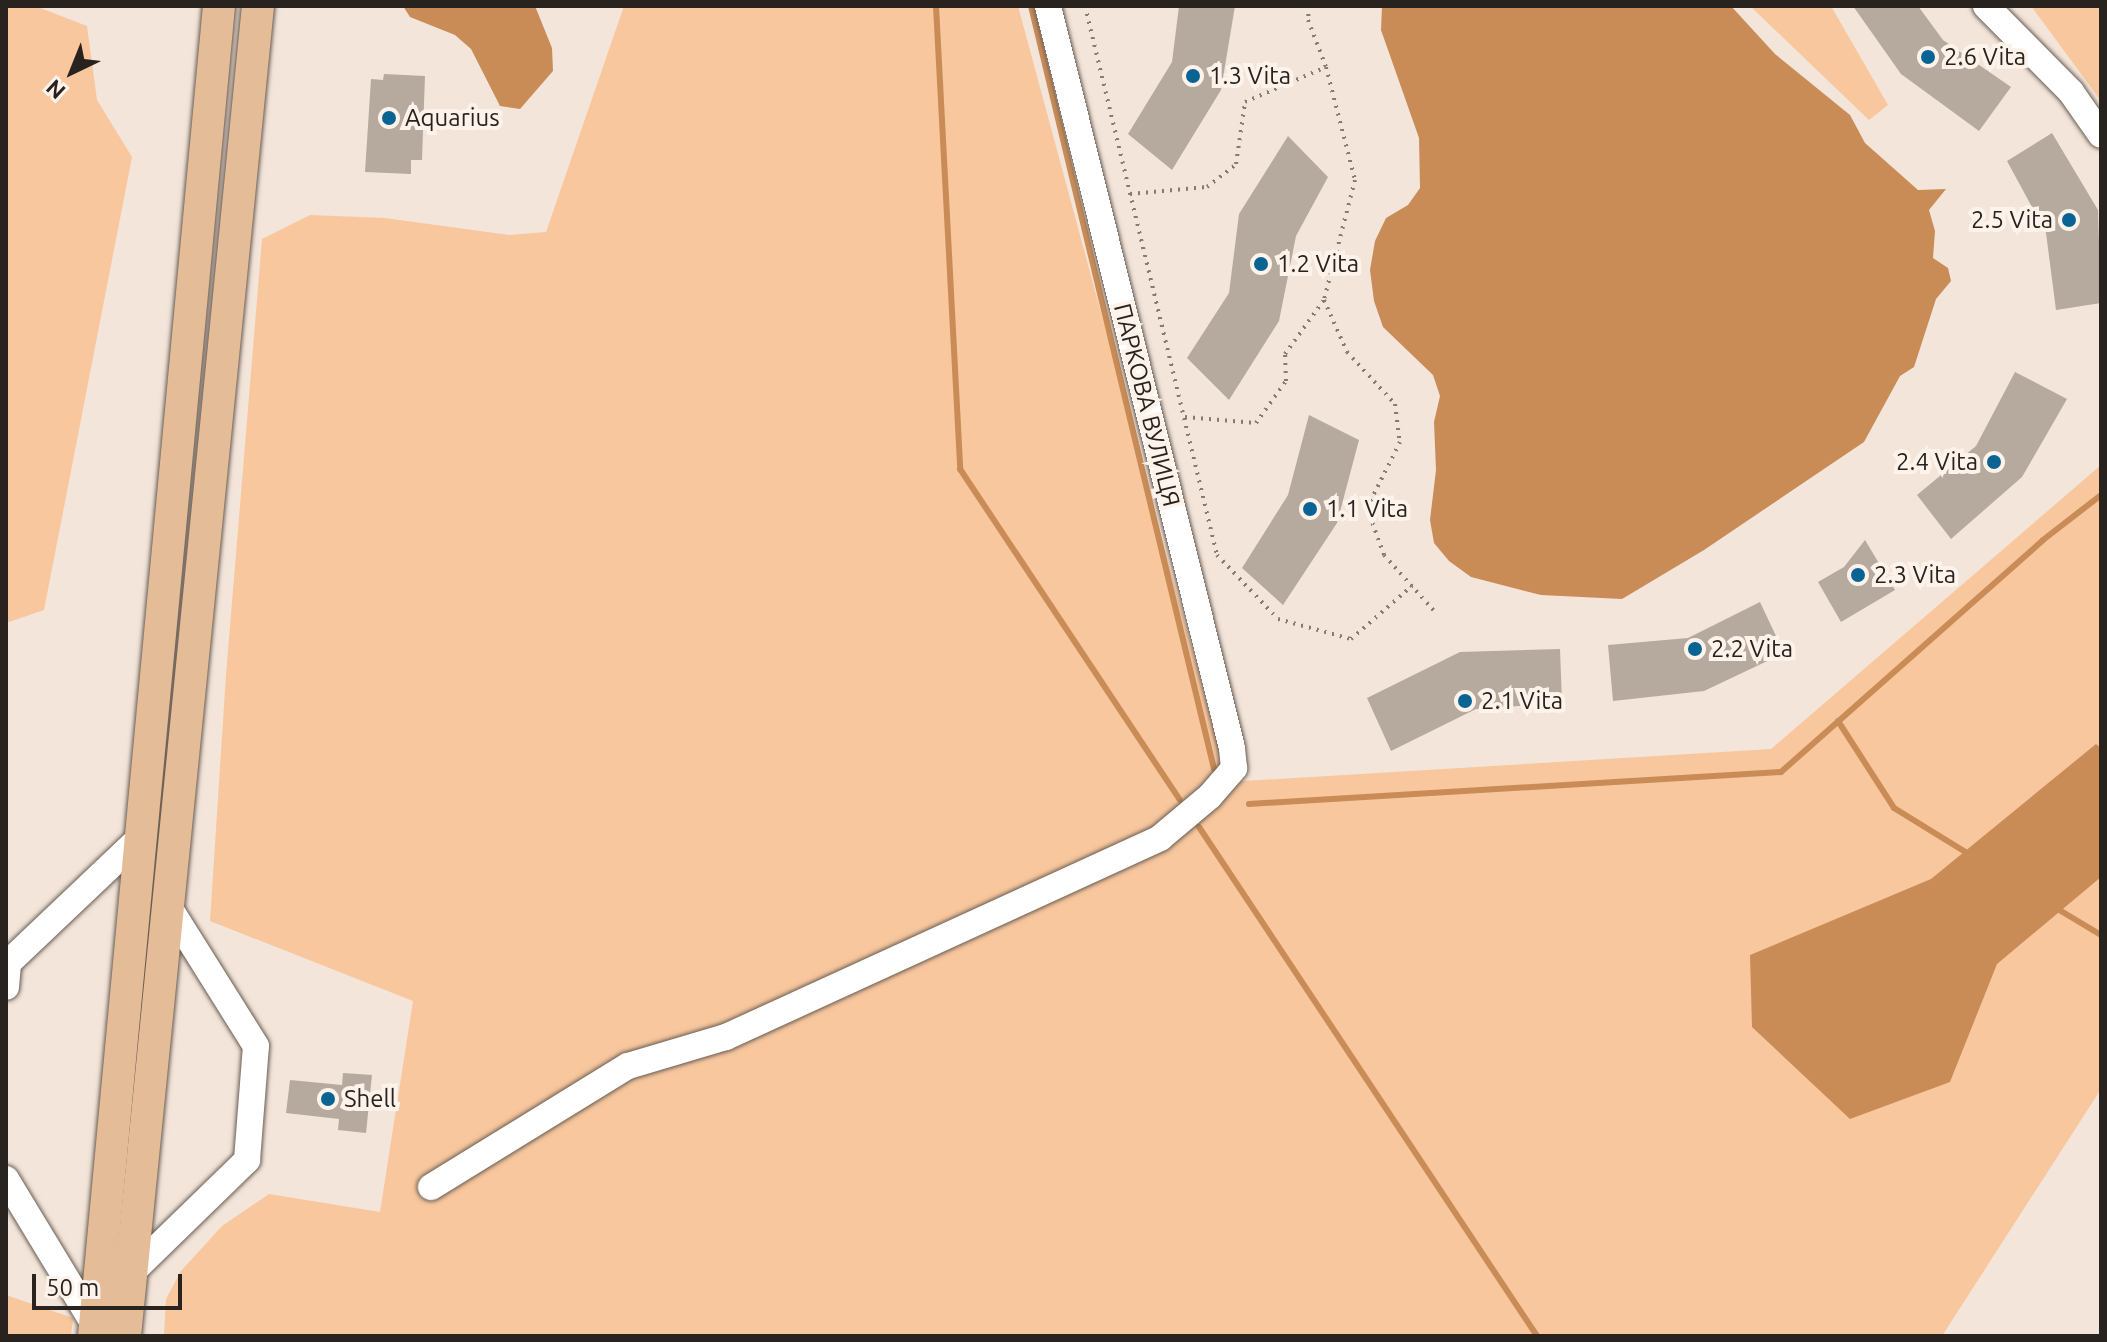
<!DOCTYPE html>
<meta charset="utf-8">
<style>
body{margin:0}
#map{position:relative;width:2107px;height:1342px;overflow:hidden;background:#f3e5da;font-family:Ubuntu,sans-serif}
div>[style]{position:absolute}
.green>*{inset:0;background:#f8c79e}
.water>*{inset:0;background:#c98c57}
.stream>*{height:6px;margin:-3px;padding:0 3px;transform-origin:3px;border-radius:3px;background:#c98c57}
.building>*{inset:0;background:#b6a99e}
.path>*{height:4px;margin-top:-2px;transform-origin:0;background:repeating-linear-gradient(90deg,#847b74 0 2px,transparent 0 8px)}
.roads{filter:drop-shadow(0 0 2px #685c52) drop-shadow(0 0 2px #685c52)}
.minor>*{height:26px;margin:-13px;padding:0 13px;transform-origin:13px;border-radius:13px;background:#fff}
.major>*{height:32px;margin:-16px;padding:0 16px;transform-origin:16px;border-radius:16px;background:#e5bc98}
.dots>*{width:22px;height:22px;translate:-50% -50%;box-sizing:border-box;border:4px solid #fef3ea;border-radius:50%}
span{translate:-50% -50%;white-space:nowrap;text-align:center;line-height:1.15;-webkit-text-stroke:8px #fef3ea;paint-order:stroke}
.poi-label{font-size:24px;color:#28231f}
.left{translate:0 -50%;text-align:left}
.right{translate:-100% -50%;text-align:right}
.street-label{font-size:24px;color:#28231f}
.frame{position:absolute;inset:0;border:8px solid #28231f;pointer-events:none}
.north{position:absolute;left:32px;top:32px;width:80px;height:80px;-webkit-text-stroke:6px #fef3ea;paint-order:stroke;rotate:223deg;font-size:22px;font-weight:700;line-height:32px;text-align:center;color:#28231f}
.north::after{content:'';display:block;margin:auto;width:28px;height:36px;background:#28231f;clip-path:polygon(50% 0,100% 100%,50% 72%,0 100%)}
.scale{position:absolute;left:32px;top:1274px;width:150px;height:36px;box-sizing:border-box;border:4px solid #28231f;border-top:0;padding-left:10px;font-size:24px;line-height:28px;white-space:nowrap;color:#28231f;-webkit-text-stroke:6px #fef3ea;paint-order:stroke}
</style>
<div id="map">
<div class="green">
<i style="clip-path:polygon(6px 6px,35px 6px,87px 26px,97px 100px,132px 157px,44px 610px,6px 623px)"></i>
<i style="clip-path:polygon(624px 6px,1018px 6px,1228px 782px,1771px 749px,2101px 465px,2101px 1089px,1942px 1336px,164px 1336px,166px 1299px,181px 1271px,222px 1226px,269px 1194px,380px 1212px,413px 1001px,210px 921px,226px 675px,262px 239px,310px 215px,385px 218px,509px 235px,546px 232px)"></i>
<i style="clip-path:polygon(1750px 6px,1831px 6px,1888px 105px,1869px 120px)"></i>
<i style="clip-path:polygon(2031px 6px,2101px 6px,2101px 101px)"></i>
<i style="clip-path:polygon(6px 1295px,73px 1318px,71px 1336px,6px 1336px)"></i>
</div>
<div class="water">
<i style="clip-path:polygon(403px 6px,535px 6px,552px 48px,553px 71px,520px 109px,500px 106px,471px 49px,455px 35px,410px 17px)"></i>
<i style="clip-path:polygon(1382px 6px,1731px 6px,1775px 54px,1850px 115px,1865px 143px,1918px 190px,1946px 189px,1929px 210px,1935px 231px,1933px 258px,1948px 268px,1951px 281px,1936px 299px,1914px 367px,1900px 376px,1864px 442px,1704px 550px,1622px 599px,1541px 595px,1471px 577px,1449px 561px,1434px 543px,1430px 520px,1436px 470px,1434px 422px,1440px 396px,1433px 375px,1383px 327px,1374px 301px,1370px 270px,1375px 241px,1386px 218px,1408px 205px,1420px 188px,1419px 138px,1381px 30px)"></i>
<i style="clip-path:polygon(2096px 744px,2101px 748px,2101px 877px,1997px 964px,1950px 1082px,1850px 1119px,1752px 1027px,1750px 955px,1931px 879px)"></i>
</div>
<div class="stream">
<i style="left:936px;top:6px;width:464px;rotate:87deg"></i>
<i style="left:960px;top:469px;width:397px;rotate:56.4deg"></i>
<i style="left:1031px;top:6px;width:785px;rotate:76.51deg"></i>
<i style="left:1838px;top:721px;width:103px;rotate:57.2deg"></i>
<i style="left:1894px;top:808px;width:92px;rotate:31.6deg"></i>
<i style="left:1249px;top:804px;width:533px;rotate:-3.44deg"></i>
<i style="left:1781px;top:772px;width:350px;rotate:-41.5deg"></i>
<i style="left:2043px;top:540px;width:73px;rotate:-37.8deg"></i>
<i style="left:1199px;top:827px;width:611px;rotate:56.41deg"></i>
<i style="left:2056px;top:908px;width:52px;rotate:31deg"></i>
</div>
<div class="building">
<i style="clip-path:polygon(1179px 6px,1235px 6px,1221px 90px,1172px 170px,1128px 134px,1172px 62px)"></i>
<i style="clip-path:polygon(1853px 6px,1918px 6px,1943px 40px,2011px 87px,1979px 131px,1901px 74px)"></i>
<i style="clip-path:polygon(384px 74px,425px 76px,422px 160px,411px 160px,411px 174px,365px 172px,371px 79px,383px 80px)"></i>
<i style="clip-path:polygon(2052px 133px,2098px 210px,2101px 303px,2056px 310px,2046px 233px,2007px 161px)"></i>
<i style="clip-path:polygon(1288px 136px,1328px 177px,1296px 236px,1279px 321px,1229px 400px,1187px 358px,1229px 293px,1239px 214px)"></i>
<i style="clip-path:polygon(2015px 372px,2067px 399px,2022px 477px,1951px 539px,1917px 495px,1976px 446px)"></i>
<i style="clip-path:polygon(1309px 415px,1359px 440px,1337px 523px,1283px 605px,1242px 568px,1288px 495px)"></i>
<i style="clip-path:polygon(1865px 540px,1895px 590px,1841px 622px,1818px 582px,1844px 567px)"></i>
<i style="clip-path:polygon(1760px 602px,1784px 653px,1704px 691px,1613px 701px,1608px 645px,1688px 638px)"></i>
<i style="clip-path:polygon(1560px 649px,1562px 703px,1476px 709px,1391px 751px,1367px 698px,1460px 652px)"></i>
<i style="clip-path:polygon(343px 1073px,372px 1075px,366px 1133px,338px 1130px,339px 1119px,286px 1113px,290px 1080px,342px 1085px)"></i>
</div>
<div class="path">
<i style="left:1085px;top:6px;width:565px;rotate:76.48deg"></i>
<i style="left:1217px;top:555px;width:88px;rotate:46.4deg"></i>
<i style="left:1278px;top:619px;width:76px;rotate:15.3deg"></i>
<i style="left:1351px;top:639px;width:81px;rotate:-41deg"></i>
<i style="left:1309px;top:6px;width:14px;rotate:94deg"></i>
<i style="left:1308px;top:20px;width:50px;rotate:69deg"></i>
<i style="left:1326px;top:67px;width:117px;rotate:75.6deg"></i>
<i style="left:1355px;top:180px;width:124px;rotate:104.5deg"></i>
<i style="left:1324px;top:300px;width:57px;rotate:66.1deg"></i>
<i style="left:1347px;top:352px;width:71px;rotate:47.3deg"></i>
<i style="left:1395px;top:404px;width:38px;rotate:83deg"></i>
<i style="left:1400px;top:442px;width:74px;rotate:116.6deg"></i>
<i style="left:1367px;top:508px;width:50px;rotate:70.1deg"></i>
<i style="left:1384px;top:555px;width:78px;rotate:48.1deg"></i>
<i style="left:1130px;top:194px;width:77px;rotate:-5.2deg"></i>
<i style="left:1207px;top:187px;width:37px;rotate:-38deg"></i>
<i style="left:1236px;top:164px;width:63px;rotate:-81.7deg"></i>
<i style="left:1245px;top:102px;width:88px;rotate:-23.4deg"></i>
<i style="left:1185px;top:417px;width:71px;rotate:4.8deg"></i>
<i style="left:1256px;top:423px;width:52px;rotate:-54.5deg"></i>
<i style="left:1286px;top:381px;width:27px;rotate:-92deg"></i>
<i style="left:1285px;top:354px;width:67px;rotate:-54.2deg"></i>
</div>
<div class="roads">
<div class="minor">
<i style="left:1986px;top:6px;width:121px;rotate:45.3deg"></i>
<i style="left:2071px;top:92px;width:52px;rotate:55.1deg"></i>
<i style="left:6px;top:987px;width:24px;rotate:-85deg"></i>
<i style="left:8px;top:963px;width:186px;rotate:-43.5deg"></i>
<i style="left:6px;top:1179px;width:172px;rotate:58.8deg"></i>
<i style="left:431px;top:1187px;width:231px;rotate:-31.6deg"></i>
<i style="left:628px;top:1066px;width:102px;rotate:-16.5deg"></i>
<i style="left:726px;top:1037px;width:477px;rotate:-24.6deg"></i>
<i style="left:1160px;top:838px;width:65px;rotate:-40deg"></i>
<i style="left:1210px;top:796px;width:37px;rotate:-49deg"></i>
<i style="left:1234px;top:768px;width:20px;rotate:-96deg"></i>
<i style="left:1232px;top:748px;width:764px;rotate:-103.93deg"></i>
<i style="left:131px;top:1273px;width:162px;rotate:-44.2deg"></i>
<i style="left:247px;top:1160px;width:114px;rotate:-85.5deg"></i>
<i style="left:256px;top:1046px;width:168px;rotate:-122.1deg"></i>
</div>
<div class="major">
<i style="left:94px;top:1336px;width:1336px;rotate:-84.63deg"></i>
<i style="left:125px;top:1336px;width:1337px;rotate:-84.29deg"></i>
</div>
</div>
<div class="dots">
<i style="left:1928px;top:57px;background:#096494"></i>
<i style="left:1193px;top:76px;background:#096494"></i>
<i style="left:389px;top:118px;background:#096494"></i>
<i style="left:2069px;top:220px;background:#096494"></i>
<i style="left:1261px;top:264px;background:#096494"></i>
<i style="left:1994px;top:462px;background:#096494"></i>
<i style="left:1310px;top:509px;background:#096494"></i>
<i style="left:1858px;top:575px;background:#096494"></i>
<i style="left:1695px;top:649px;background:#096494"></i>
<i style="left:1465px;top:701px;background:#096494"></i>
<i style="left:328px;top:1099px;background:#096494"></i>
</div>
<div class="poi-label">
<span class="left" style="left:1944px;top:57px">2.6 Vita</span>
<span class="left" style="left:1209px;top:76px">1.3 Vita</span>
<span class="left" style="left:405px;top:118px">Aquarius</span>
<span class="right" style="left:2053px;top:220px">2.5 Vita</span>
<span class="left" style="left:1277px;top:264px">1.2 Vita</span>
<span class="right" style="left:1978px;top:462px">2.4 Vita</span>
<span class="left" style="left:1326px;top:509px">1.1 Vita</span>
<span class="left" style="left:1874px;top:575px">2.3 Vita</span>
<span class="left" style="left:1711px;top:649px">2.2 Vita</span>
<span class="left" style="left:1481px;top:701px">2.1 Vita</span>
<span class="left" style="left:344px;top:1099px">Shell</span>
</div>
<div class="street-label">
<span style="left:1147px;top:405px;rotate:76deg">ПАРКОВА ВУЛИЦЯ</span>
</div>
<div class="frame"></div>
<div class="north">N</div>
<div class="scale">50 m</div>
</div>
